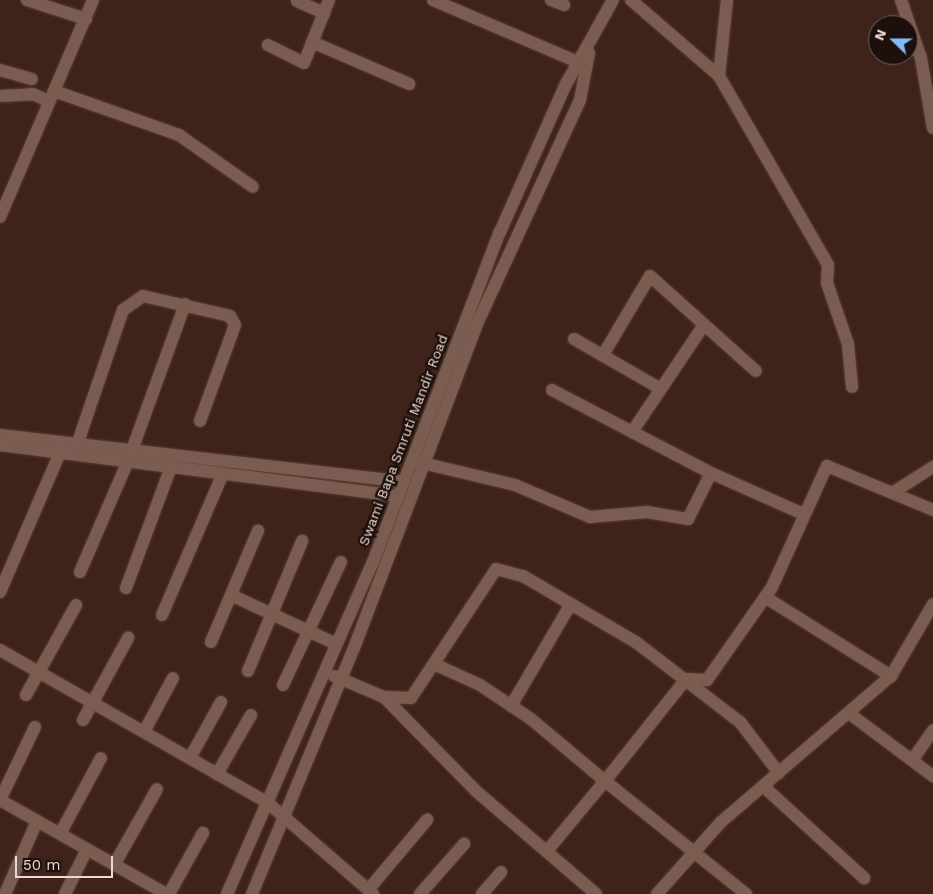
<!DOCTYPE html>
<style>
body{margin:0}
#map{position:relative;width:933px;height:894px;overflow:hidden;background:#3f231a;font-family:"Work Sans",sans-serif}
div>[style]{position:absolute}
.roads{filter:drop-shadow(0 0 1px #5b4037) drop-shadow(0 0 1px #5b4037)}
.minor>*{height:12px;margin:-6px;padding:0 6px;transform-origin:6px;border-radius:6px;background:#7a5c51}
span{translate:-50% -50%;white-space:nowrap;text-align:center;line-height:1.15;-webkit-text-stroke:5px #1d100c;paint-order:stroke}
.street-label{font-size:14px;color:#ebd8d2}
.north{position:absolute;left:868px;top:15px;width:50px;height:50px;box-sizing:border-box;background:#1d100c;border:1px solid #6f605b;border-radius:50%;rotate:292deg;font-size:14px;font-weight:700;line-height:20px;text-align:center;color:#ebd8d2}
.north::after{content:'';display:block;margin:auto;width:18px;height:22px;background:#81bcfa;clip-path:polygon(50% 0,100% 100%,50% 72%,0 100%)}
.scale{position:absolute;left:15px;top:856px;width:98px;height:22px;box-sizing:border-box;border:2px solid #ebd8d2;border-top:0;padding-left:6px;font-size:15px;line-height:18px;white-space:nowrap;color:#ebd8d2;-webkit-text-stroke:4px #1d100c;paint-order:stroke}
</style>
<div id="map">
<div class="roads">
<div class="minor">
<i style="left:27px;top:0;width:62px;rotate:17.9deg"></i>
<i style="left:433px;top:0;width:160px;rotate:23.2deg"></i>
<i style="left:551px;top:0;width:14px;rotate:21deg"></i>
<i style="left:631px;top:0;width:116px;rotate:40.8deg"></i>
<i style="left:727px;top:0;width:76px;rotate:96deg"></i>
<i style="left:719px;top:76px;width:218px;rotate:60deg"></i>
<i style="left:828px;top:265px;width:18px;rotate:93deg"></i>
<i style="left:827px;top:283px;width:65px;rotate:71deg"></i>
<i style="left:848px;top:344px;width:43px;rotate:84.7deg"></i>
<i style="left:901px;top:0;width:61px;rotate:71deg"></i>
<i style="left:921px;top:58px;width:71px;rotate:80.3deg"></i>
<i style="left:297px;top:1px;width:30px;rotate:24deg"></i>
<i style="left:312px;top:42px;width:106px;rotate:23.4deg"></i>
<i style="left:268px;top:45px;width:40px;rotate:26.6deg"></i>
<i style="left:304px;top:63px;width:68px;rotate:-68.4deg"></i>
<i style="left:0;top:70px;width:33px;rotate:16deg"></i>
<i style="left:54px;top:91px;width:133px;rotate:19.4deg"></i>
<i style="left:179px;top:135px;width:90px;rotate:35.1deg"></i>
<i style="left:0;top:96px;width:33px;rotate:-3deg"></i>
<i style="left:33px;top:94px;width:14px;rotate:25deg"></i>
<i style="left:0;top:217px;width:236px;rotate:-66.8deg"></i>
<i style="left:574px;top:339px;width:100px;rotate:29.9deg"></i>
<i style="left:603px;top:355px;width:92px;rotate:-59.3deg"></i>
<i style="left:650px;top:276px;width:142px;rotate:41.9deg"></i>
<i style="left:552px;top:390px;width:179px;rotate:27.6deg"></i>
<i style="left:632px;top:432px;width:129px;rotate:-56.1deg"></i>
<i style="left:0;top:435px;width:407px;rotate:6.6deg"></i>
<i style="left:0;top:445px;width:401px;rotate:7.3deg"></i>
<i style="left:77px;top:445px;width:143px;rotate:-71.2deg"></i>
<i style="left:123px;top:310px;width:24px;rotate:-35deg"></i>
<i style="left:143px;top:296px;width:89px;rotate:12.9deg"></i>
<i style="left:230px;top:316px;width:10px;rotate:61deg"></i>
<i style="left:235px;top:325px;width:102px;rotate:110deg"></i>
<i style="left:418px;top:462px;width:100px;rotate:13.3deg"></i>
<i style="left:515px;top:485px;width:82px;rotate:23.1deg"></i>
<i style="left:590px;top:517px;width:57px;rotate:-5deg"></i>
<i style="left:647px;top:512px;width:42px;rotate:9.7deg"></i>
<i style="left:688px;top:519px;width:51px;rotate:-63.4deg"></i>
<i style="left:711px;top:473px;width:101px;rotate:24deg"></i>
<i style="left:892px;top:493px;width:49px;rotate:-32.4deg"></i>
<i style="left:80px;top:572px;width:121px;rotate:-66.6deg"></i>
<i style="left:128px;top:461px;width:167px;rotate:-70deg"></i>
<i style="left:126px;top:588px;width:129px;rotate:-69.6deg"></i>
<i style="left:0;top:592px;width:159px;rotate:-66.7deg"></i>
<i style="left:231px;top:595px;width:116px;rotate:25deg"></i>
<i style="left:765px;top:597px;width:149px;rotate:32.1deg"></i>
<i style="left:162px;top:615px;width:151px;rotate:-66.7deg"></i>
<i style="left:211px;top:642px;width:121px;rotate:-67.1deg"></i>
<i style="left:0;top:650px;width:309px;rotate:29.7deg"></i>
<i style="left:268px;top:803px;width:139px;rotate:40.9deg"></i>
<i style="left:434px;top:664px;width:51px;rotate:24.5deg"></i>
<i style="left:480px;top:685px;width:61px;rotate:33.7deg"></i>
<i style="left:531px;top:719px;width:97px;rotate:40deg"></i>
<i style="left:605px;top:781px;width:130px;rotate:-51.5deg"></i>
<i style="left:248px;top:671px;width:141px;rotate:-67.4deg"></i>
<i style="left:334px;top:676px;width:54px;rotate:22.8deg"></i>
<i style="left:384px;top:697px;width:27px;rotate:2deg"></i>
<i style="left:411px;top:698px;width:154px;rotate:-56.6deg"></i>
<i style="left:496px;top:569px;width:28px;rotate:15deg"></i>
<i style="left:523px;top:576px;width:132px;rotate:30.4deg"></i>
<i style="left:637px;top:643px;width:130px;rotate:37.5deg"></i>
<i style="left:740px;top:722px;width:64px;rotate:52.6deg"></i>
<i style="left:686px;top:679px;width:21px;rotate:3deg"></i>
<i style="left:707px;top:680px;width:113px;rotate:-55deg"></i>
<i style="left:772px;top:587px;width:133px;rotate:-65.6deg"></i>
<i style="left:827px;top:466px;width:115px;rotate:22.5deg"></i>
<i style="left:283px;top:685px;width:136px;rotate:-64.8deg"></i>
<i style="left:26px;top:695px;width:103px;rotate:-60.9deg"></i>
<i style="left:384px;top:697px;width:132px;rotate:45.6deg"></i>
<i style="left:476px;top:791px;width:158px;rotate:40.6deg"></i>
<i style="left:511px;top:706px;width:115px;rotate:-59.6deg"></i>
<i style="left:850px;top:714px;width:104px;rotate:36.8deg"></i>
<i style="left:83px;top:720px;width:94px;rotate:-61.2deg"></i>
<i style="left:144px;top:732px;width:61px;rotate:-61.8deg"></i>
<i style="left:190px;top:758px;width:64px;rotate:-61deg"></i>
<i style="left:913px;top:759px;width:35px;rotate:-55deg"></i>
<i style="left:217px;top:774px;width:68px;rotate:-60deg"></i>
<i style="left:763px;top:786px;width:137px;rotate:42.3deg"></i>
<i style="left:0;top:800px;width:191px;rotate:29.5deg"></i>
<i style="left:0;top:800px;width:81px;rotate:-64.4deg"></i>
<i style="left:60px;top:834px;width:86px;rotate:-61.7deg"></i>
<i style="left:547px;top:851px;width:91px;rotate:-50.4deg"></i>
<i style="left:605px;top:781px;width:181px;rotate:38.7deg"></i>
<i style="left:114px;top:865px;width:87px;rotate:-60.5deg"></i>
<i style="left:368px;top:890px;width:92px;rotate:-49.9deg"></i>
<i style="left:5px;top:894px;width:80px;rotate:-66.3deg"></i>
<i style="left:65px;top:894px;width:50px;rotate:-63.9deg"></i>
<i style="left:169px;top:894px;width:70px;rotate:-60.9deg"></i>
<i style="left:227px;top:894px;width:363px;rotate:-66.3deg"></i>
<i style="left:373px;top:562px;width:354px;rotate:-69deg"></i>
<i style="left:500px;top:232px;width:162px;rotate:-66deg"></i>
<i style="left:566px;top:84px;width:96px;rotate:-60.8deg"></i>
<i style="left:252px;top:894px;width:266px;rotate:-67.5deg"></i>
<i style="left:354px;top:648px;width:347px;rotate:-69.2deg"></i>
<i style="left:477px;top:324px;width:247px;rotate:-65.3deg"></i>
<i style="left:580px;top:100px;width:48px;rotate:-79.2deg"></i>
<i style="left:420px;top:894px;width:67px;rotate:-48.7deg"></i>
<i style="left:482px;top:894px;width:29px;rotate:-49deg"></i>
<i style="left:657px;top:894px;width:96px;rotate:-48.4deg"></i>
<i style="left:721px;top:822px;width:224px;rotate:-40.7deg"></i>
<i style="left:891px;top:676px;width:83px;rotate:-59.7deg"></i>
</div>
</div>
<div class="street-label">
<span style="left:403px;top:440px;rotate:-69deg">Swami Bapa Smruti Mandir Road</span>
</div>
<div class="north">N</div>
<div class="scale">50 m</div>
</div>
